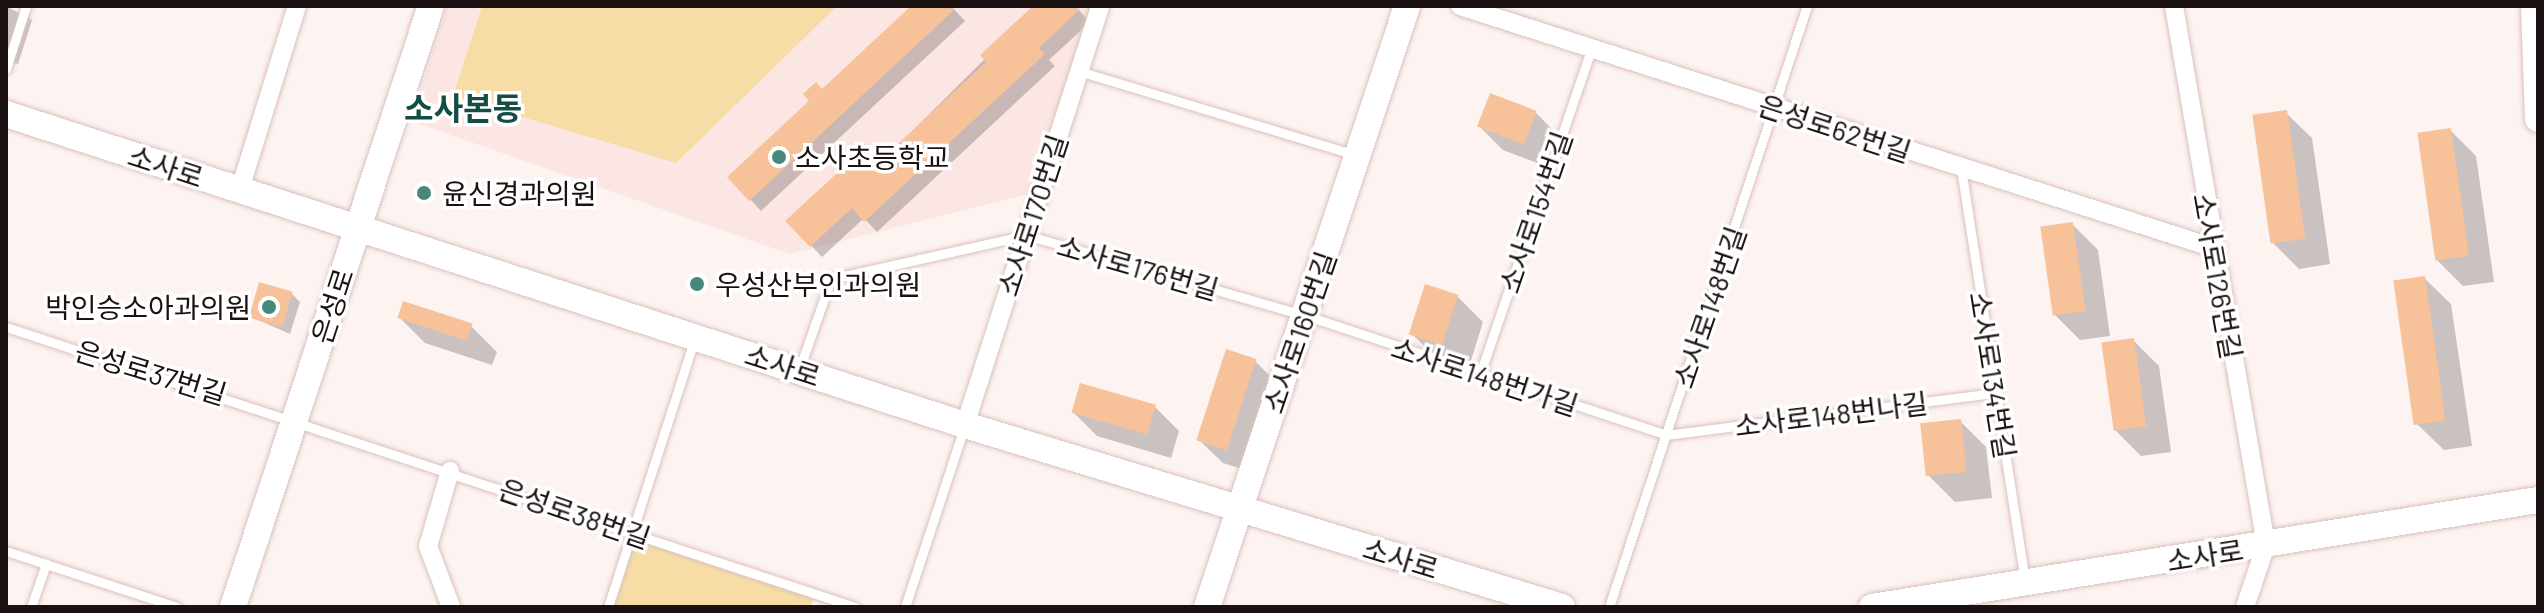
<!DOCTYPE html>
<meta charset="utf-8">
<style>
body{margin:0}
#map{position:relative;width:2544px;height:613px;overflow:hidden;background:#fdf3f1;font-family:Barlow,"Noto Sans KR",sans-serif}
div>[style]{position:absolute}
.built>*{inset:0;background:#fbe6e3}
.green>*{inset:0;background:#f5dda5}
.shadow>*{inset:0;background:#0003}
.building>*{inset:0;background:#f7c199;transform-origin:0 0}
.roads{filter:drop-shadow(0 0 2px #dac1be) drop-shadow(0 0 2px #dac1be)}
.lane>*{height:9px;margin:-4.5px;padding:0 4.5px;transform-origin:4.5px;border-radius:4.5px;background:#fff}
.street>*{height:18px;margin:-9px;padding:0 9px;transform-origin:9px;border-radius:9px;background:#fff}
.secondary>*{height:26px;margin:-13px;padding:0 13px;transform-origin:13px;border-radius:13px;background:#fff}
.dots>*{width:22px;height:22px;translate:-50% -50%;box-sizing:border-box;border:4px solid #fff;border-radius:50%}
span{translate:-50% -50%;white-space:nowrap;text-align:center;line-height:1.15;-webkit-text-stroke:7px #fff;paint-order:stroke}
.street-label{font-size:28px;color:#1a1110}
.poi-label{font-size:28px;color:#1a1110}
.left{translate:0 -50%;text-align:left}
.right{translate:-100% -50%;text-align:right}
.quarter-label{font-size:32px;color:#144d43;font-weight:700}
.frame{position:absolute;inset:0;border:8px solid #1a1110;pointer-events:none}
</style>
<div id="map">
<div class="built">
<i style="clip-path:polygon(447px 6px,1093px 6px,1033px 193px,790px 254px,411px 121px)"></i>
</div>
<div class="green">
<i style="clip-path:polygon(482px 6px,837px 6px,676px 163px,453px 96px)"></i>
<i style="clip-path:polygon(632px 533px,815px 594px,811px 607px,608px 607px)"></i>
</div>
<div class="shadow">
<i style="clip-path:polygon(6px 6px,32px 20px,18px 64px,6px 61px)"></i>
<i style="clip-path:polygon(914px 6px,951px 6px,965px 21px,761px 211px,730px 178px)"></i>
<i style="clip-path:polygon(1038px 6px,1075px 6px,1090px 22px,1049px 60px,1055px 66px,877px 232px,864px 218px,822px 257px,788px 221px,873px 170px)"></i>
<i style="clip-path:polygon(1536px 113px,1560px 137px,1548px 167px,1503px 150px,1480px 127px)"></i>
<i style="clip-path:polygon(2286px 113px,2312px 138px,2330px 264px,2299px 269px,2273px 243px)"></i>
<i style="clip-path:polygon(2450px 130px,2476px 156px,2494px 282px,2463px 286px,2437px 260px)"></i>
<i style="clip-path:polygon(2072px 224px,2098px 250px,2110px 336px,2080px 340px,2054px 314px)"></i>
<i style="clip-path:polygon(2424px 278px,2451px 304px,2472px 446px,2444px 450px,2417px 424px)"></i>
<i style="clip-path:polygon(292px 294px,300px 302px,290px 334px,251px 317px)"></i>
<i style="clip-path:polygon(1457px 296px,1483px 322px,1468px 370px,1438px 360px,1412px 334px)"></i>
<i style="clip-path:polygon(399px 317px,471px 326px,497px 352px,492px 365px,425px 343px)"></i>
<i style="clip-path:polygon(2133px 340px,2159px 366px,2171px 452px,2141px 456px,2115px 430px)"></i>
<i style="clip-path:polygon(1255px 361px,1279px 385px,1251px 472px,1223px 463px,1199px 440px)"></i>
<i style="clip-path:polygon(1155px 407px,1179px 431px,1171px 458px,1097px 436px,1073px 412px)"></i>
<i style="clip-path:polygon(1960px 421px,1986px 447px,1992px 498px,1955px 502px,1929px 476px)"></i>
</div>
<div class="building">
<i style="clip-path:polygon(911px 6px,955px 9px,749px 201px,727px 177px,809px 101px,803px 94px,816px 82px,822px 89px)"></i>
<i style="clip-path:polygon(1033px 6px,1080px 9px,1039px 48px,1045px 54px,864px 222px,852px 208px,810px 247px,785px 221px,859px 153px,873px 167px,986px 62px,980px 55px)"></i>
<i style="left:1490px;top:93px;width:50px;height:36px;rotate:21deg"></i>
<i style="left:2287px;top:110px;width:130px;height:35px;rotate:82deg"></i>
<i style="left:2451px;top:128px;width:129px;height:34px;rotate:82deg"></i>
<i style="left:2073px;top:222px;width:90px;height:33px;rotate:82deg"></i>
<i style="left:2425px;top:276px;width:146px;height:32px;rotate:82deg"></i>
<i style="left:259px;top:282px;width:35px;height:37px;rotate:16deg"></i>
<i style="left:1425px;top:284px;width:35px;height:53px;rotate:18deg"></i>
<i style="left:403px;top:301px;width:73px;height:18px;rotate:18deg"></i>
<i style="left:2134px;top:338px;width:89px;height:33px;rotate:82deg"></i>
<i style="left:1226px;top:349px;width:32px;height:96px;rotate:18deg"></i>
<i style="left:1080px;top:383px;width:79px;height:31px;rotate:16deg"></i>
<i style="left:1961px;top:419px;width:53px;height:41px;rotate:84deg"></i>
</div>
<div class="roads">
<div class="lane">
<i style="left:6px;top:69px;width:66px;rotate:-72.4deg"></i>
<i style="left:1079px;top:71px;width:288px;rotate:16.9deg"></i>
<i style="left:1961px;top:168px;width:417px;rotate:81.2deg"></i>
<i style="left:6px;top:327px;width:894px;rotate:18.25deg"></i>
<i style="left:800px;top:367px;width:93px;rotate:-70.6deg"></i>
<i style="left:831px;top:279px;width:200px;rotate:-12.7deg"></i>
<i style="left:1026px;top:235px;width:289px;rotate:16.1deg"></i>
<i style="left:1304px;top:315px;width:381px;rotate:18.3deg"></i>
<i style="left:1666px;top:435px;width:333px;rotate:-7.3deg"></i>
<i style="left:1480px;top:374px;width:342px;rotate:-71.1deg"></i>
<i style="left:6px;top:551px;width:180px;rotate:18.1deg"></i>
<i style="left:31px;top:607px;width:46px;rotate:-70.8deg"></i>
<i style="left:608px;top:607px;width:281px;rotate:-72.1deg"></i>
<i style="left:905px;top:607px;width:188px;rotate:-71.8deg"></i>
<i style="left:1609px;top:607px;width:633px;rotate:-71.77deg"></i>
</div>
<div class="street">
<i style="left:1460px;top:6px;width:789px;rotate:17.79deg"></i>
<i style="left:2174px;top:6px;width:547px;rotate:80.31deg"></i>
<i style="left:2266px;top:545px;width:65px;rotate:108.7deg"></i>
<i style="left:240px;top:189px;width:192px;rotate:-72.7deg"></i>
<i style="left:965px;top:425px;width:440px;rotate:-72.1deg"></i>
<i style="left:450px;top:471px;width:78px;rotate:106.3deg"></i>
<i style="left:428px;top:546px;width:65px;rotate:69.3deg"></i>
</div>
<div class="secondary">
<i style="left:2534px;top:6px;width:113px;rotate:88deg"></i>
<i style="left:6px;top:114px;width:1008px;rotate:17.97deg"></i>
<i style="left:965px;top:425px;width:624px;rotate:16.95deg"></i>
<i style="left:233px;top:607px;width:633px;rotate:-71.77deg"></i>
<i style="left:1207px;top:607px;width:633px;rotate:-71.59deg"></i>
<i style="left:1872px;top:607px;width:675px;rotate:-9.13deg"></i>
</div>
</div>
<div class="dots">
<i style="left:779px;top:157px;background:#46897c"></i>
<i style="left:424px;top:193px;background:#46897c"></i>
<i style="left:697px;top:284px;background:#46897c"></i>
<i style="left:269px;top:307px;background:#46897c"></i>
</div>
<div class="street-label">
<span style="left:1835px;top:128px;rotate:18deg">은성로62번길</span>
<span style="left:166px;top:166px;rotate:18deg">소사로</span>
<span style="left:1535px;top:212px;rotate:-71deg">소사로154번길</span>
<span style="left:1032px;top:215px;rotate:-72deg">소사로170번길</span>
<span style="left:1138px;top:267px;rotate:16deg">소사로176번길</span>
<span style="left:2218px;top:276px;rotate:80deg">소사로126번길</span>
<span style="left:332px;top:306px;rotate:-72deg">은성로</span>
<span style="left:1709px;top:307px;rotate:-71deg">소사로148번길</span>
<span style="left:1299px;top:332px;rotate:-71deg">소사로160번길</span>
<span style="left:783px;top:365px;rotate:18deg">소사로</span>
<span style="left:151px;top:372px;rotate:17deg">은성로37번길</span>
<span style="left:1993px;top:375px;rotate:81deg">소사로134번길</span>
<span style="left:1485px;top:376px;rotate:18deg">소사로148번가길</span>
<span style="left:1831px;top:414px;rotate:-7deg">소사로148번나길</span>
<span style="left:575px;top:513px;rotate:19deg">은성로38번길</span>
<span style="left:2205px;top:555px;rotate:-9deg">소사로</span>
<span style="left:1401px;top:558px;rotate:17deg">소사로</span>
</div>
<div class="poi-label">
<span class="left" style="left:795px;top:157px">소사초등학교</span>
<span class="left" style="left:442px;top:193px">윤신경과의원</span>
<span class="left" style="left:715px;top:284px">우성산부인과의원</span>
<span class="right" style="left:251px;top:307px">박인승소아과의원</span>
</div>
<div class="quarter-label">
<span style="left:463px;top:107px">소사본동</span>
</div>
<div class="frame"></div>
</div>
